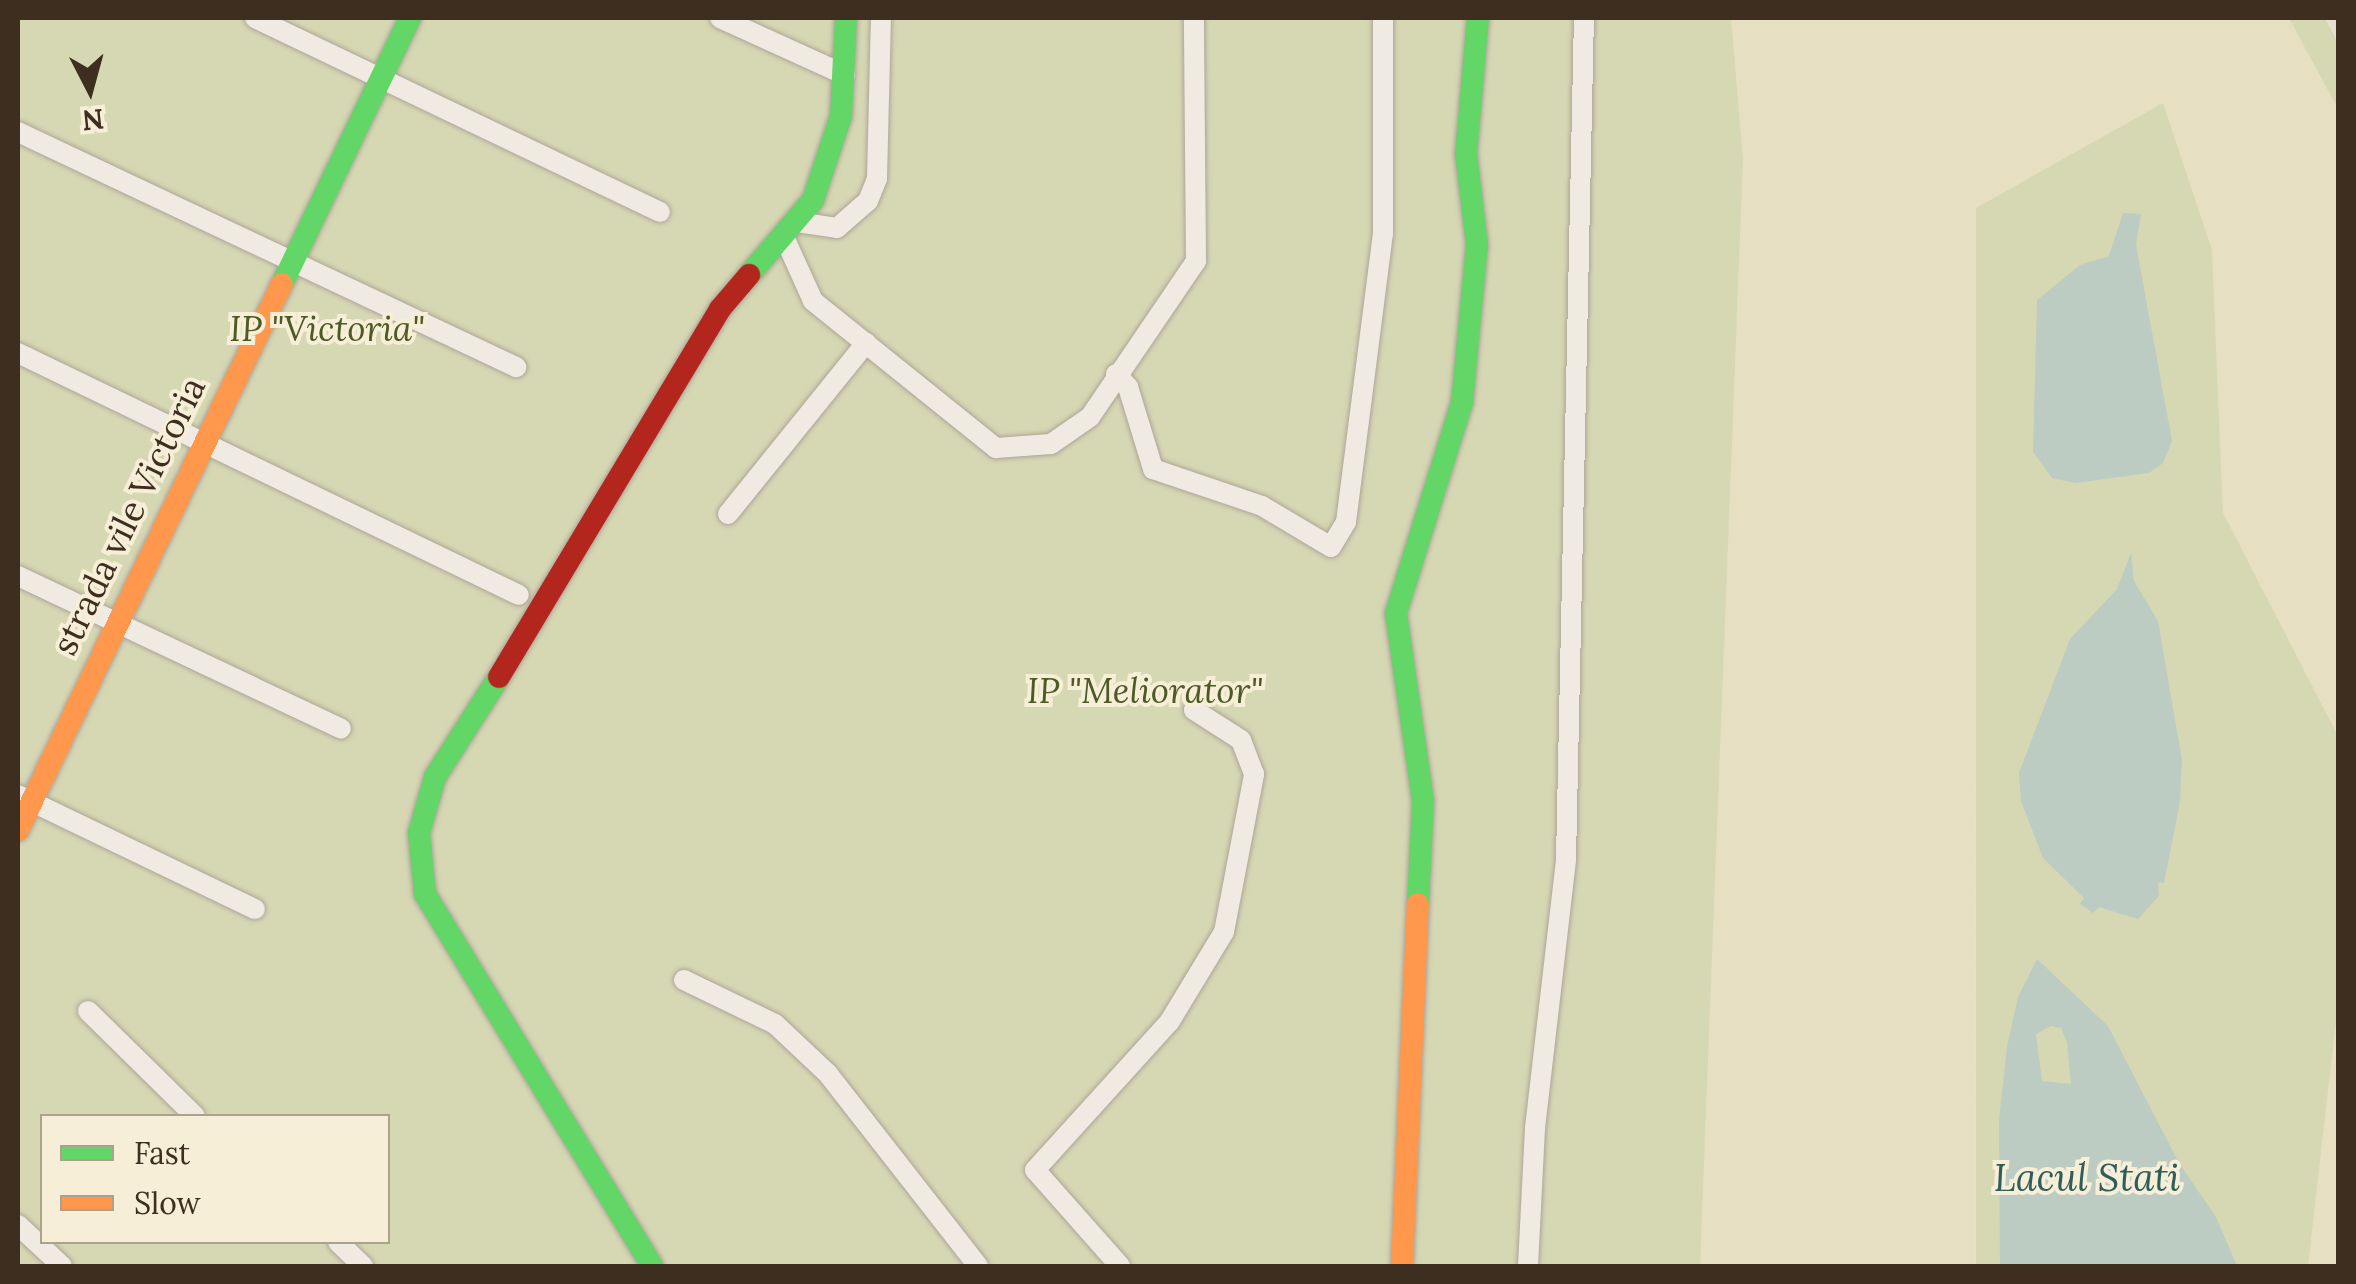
<!DOCTYPE html>
<style>
body{margin:0}
#map{position:relative;width:2356px;height:1284px;overflow:hidden;background:#e7e0d1;font-family:Lora,serif}
div>[style]{position:absolute}
.farmland>*{inset:0;background:#e6dfc2}
.green>*{inset:0;background:#d6d7b3}
.water>*{inset:0;background:#bcccc2}
.roads{filter:drop-shadow(0 0 2px #ada599) drop-shadow(0 0 2px #ada599)}
.street>*{height:20px;margin:-10px;padding:0 10px;transform-origin:10px;border-radius:10px;background:#efebe3}
.fast>*{height:22px;margin:-11px;padding:0 11px;transform-origin:11px;border-radius:11px;background:#63d668}
.slow>*{height:22px;margin:-11px;padding:0 11px;transform-origin:11px;border-radius:11px;background:#ff974d}
.jam>*{height:22px;margin:-11px;padding:0 11px;transform-origin:11px;border-radius:11px;background:#b3261e}
span{translate:-50% -50%;white-space:nowrap;text-align:center;line-height:1.15;-webkit-text-stroke:8px #f7eed8;paint-order:stroke}
.park-label{font-size:35px;color:#4d5a26;font-style:italic}
.street-label{font-size:35px;color:#3d2e20}
.water-label{font-size:38px;color:#2f5d5a;font-style:italic}
.frame{position:absolute;inset:0;border:20px solid #3d2e20;pointer-events:none}
.legend{position:absolute;left:40px;top:1114px;width:350px;height:130px;box-sizing:border-box;background:#f7eed8;border:2px solid #ada18e;margin:0;padding:12px 18px;list-style:none;font-size:30px;color:#3d2e20}
.legend li{display:flex;align-items:center;gap:20px;height:50px}
.legend b{width:50px;border:2px solid #ada18e}
.north{position:absolute;left:40px;top:40px;width:100px;height:100px;-webkit-text-stroke:8px #f7eed8;paint-order:stroke;rotate:174deg;font-size:28px;font-weight:700;line-height:40px;text-align:center;color:#3d2e20}
.north::after{content:'';display:block;margin:auto;width:35px;height:45px;background:#3d2e20;clip-path:polygon(50% 0,100% 100%,50% 72%,0 100%)}
</style>
<div id="map">
<div class="farmland">
<i style="clip-path:polygon(1731px 18px,2289px 18px,2338px 109px,2338px 736px,2223px 513px,2212px 250px,1976px 209px,1975px 1266px,1700px 1266px,1743px 159px)"></i>
<i style="clip-path:polygon(2338px 1004px,2338px 1266px,2308px 1266px)"></i>
</div>
<div class="green">
<i style="clip-path:polygon(evenodd,18px 18px,1731px 18px,1743px 159px,1700px 1266px,18px 1266px,18px 18px,42px 1116px,388px 1116px,388px 1242px,42px 1242px,42px 1116px)"></i>
<i style="clip-path:polygon(2289px 18px,2325px 18px,2338px 43px,2338px 109px)"></i>
<i style="clip-path:polygon(2163px 103px,2212px 250px,2223px 513px,2338px 736px,2338px 1004px,2308px 1266px,1976px 1266px,1976px 208px)"></i>
</div>
<div class="water">
<i style="clip-path:polygon(2123px 213px,2141px 214px,2136px 245px,2172px 441px,2163px 463px,2149px 473px,2075px 483px,2052px 478px,2033px 452px,2037px 300px,2080px 265px,2109px 256px)"></i>
<i style="clip-path:polygon(2131px 553px,2134px 581px,2158px 621px,2182px 760px,2180px 802px,2164px 883px,2158px 882px,2159px 896px,2138px 919px,2099px 907px,2093px 913px,2080px 904px,2084px 898px,2043px 858px,2021px 801px,2019px 773px,2070px 639px,2117px 589px)"></i>
<i style="clip-path:polygon(evenodd,2037px 959px,2108px 1026px,2179px 1163px,2216px 1217px,2237px 1266px,2000px 1266px,1999px 1119px,2007px 1047px,2018px 997px,2037px 959px,2051px 1026px,2061px 1028px,2067px 1043px,2071px 1084px,2042px 1081px,2036px 1034px,2051px 1026px)"></i>
</div>
<div class="roads">
<div class="street">
<i style="left:255px;top:18px;width:449px;rotate:25.6deg"></i>
<i style="left:720px;top:18px;width:137px;rotate:24.5deg"></i>
<i style="left:18px;top:132px;width:551px;rotate:25.26deg"></i>
<i style="left:797px;top:222px;width:40px;rotate:8.5deg"></i>
<i style="left:837px;top:228px;width:41px;rotate:-41.1deg"></i>
<i style="left:868px;top:201px;width:24px;rotate:-68deg"></i>
<i style="left:877px;top:179px;width:161px;rotate:-88.6deg"></i>
<i style="left:785px;top:239px;width:68px;rotate:65.7deg"></i>
<i style="left:813px;top:301px;width:235px;rotate:38.8deg"></i>
<i style="left:996px;top:448px;width:55px;rotate:-4.2deg"></i>
<i style="left:1051px;top:444px;width:47px;rotate:-34.7deg"></i>
<i style="left:1090px;top:417px;width:189px;rotate:-55.8deg"></i>
<i style="left:1196px;top:261px;width:243px;rotate:-90.5deg"></i>
<i style="left:18px;top:353px;width:556px;rotate:25.78deg"></i>
<i style="left:1116px;top:374px;width:18px;rotate:47deg"></i>
<i style="left:1128px;top:387px;width:86px;rotate:73deg"></i>
<i style="left:1153px;top:469px;width:115px;rotate:18.7deg"></i>
<i style="left:1262px;top:506px;width:80px;rotate:30.7deg"></i>
<i style="left:1331px;top:547px;width:29px;rotate:-59deg"></i>
<i style="left:1346px;top:522px;width:290px;rotate:-82.7deg"></i>
<i style="left:1383px;top:234px;width:216px;rotate:-90deg"></i>
<i style="left:728px;top:514px;width:220px;rotate:-51.1deg"></i>
<i style="left:18px;top:576px;width:357px;rotate:25.3deg"></i>
<i style="left:18px;top:795px;width:263px;rotate:25.7deg"></i>
<i style="left:684px;top:980px;width:101px;rotate:25.8deg"></i>
<i style="left:775px;top:1024px;width:73px;rotate:43.3deg"></i>
<i style="left:828px;top:1074px;width:244px;rotate:52deg"></i>
<i style="left:88px;top:1011px;width:150px;rotate:44.5deg"></i>
<i style="left:18px;top:1225px;width:60px;rotate:43deg"></i>
<i style="left:338px;top:1242px;width:35px;rotate:44deg"></i>
<i style="left:1120px;top:1266px;width:128px;rotate:-131.5deg"></i>
<i style="left:1035px;top:1170px;width:201px;rotate:-47.8deg"></i>
<i style="left:1170px;top:1021px;width:104px;rotate:-58.8deg"></i>
<i style="left:1224px;top:932px;width:161px;rotate:-79.2deg"></i>
<i style="left:1254px;top:774px;width:36px;rotate:-111deg"></i>
<i style="left:1241px;top:740px;width:56px;rotate:-147.4deg"></i>
<i style="left:1528px;top:1266px;width:138px;rotate:-87.1deg"></i>
<i style="left:1535px;top:1128px;width:270px;rotate:-83.4deg"></i>
<i style="left:1566px;top:860px;width:842px;rotate:-88.78deg"></i>
</div>
<div class="fast">
<i style="left:749px;top:275px;width:99px;rotate:-49.5deg"></i>
<i style="left:813px;top:200px;width:89px;rotate:-71.6deg"></i>
<i style="left:841px;top:116px;width:98px;rotate:-87.1deg"></i>
<i style="left:282px;top:284px;width:295px;rotate:-64.3deg"></i>
<i style="left:499px;top:677px;width:119px;rotate:122.6deg"></i>
<i style="left:435px;top:777px;width:58px;rotate:105.9deg"></i>
<i style="left:419px;top:833px;width:61px;rotate:84.4deg"></i>
<i style="left:425px;top:894px;width:436px;rotate:58.6deg"></i>
<i style="left:1418px;top:904px;width:103px;rotate:-87.2deg"></i>
<i style="left:1423px;top:801px;width:190px;rotate:-98.2deg"></i>
<i style="left:1396px;top:613px;width:220px;rotate:-72.6deg"></i>
<i style="left:1462px;top:403px;width:159px;rotate:-84.6deg"></i>
<i style="left:1477px;top:245px;width:92px;rotate:-96.9deg"></i>
<i style="left:1466px;top:154px;width:137px;rotate:-85deg"></i>
</div>
<div class="slow">
<i style="left:18px;top:830px;width:606px;rotate:-64.2deg"></i>
<i style="left:1402px;top:1266px;width:362px;rotate:-87.5deg"></i>
</div>
<div class="jam">
<i style="left:499px;top:677px;width:429px;rotate:-59deg"></i>
<i style="left:720px;top:309px;width:45px;rotate:-49.5deg"></i>
</div>
</div>
<div class="park-label">
<span style="left:327px;top:329px">IP "Victoria"</span>
<span style="left:1145px;top:691px">IP "Meliorator"</span>
</div>
<div class="street-label">
<span style="left:129px;top:516px;rotate:-64deg">strada vile Victoria</span>
</div>
<div class="water-label">
<span style="left:2087px;top:1178px">Lacul Stati</span>
</div>
<div class="frame"></div>
<ul class="legend">
<li><b style="height:12px;background:#63d668"></b>Fast</li>
<li><b style="height:12px;background:#ff974d"></b>Slow</li>
</ul>
<div class="north">N</div>
</div>
